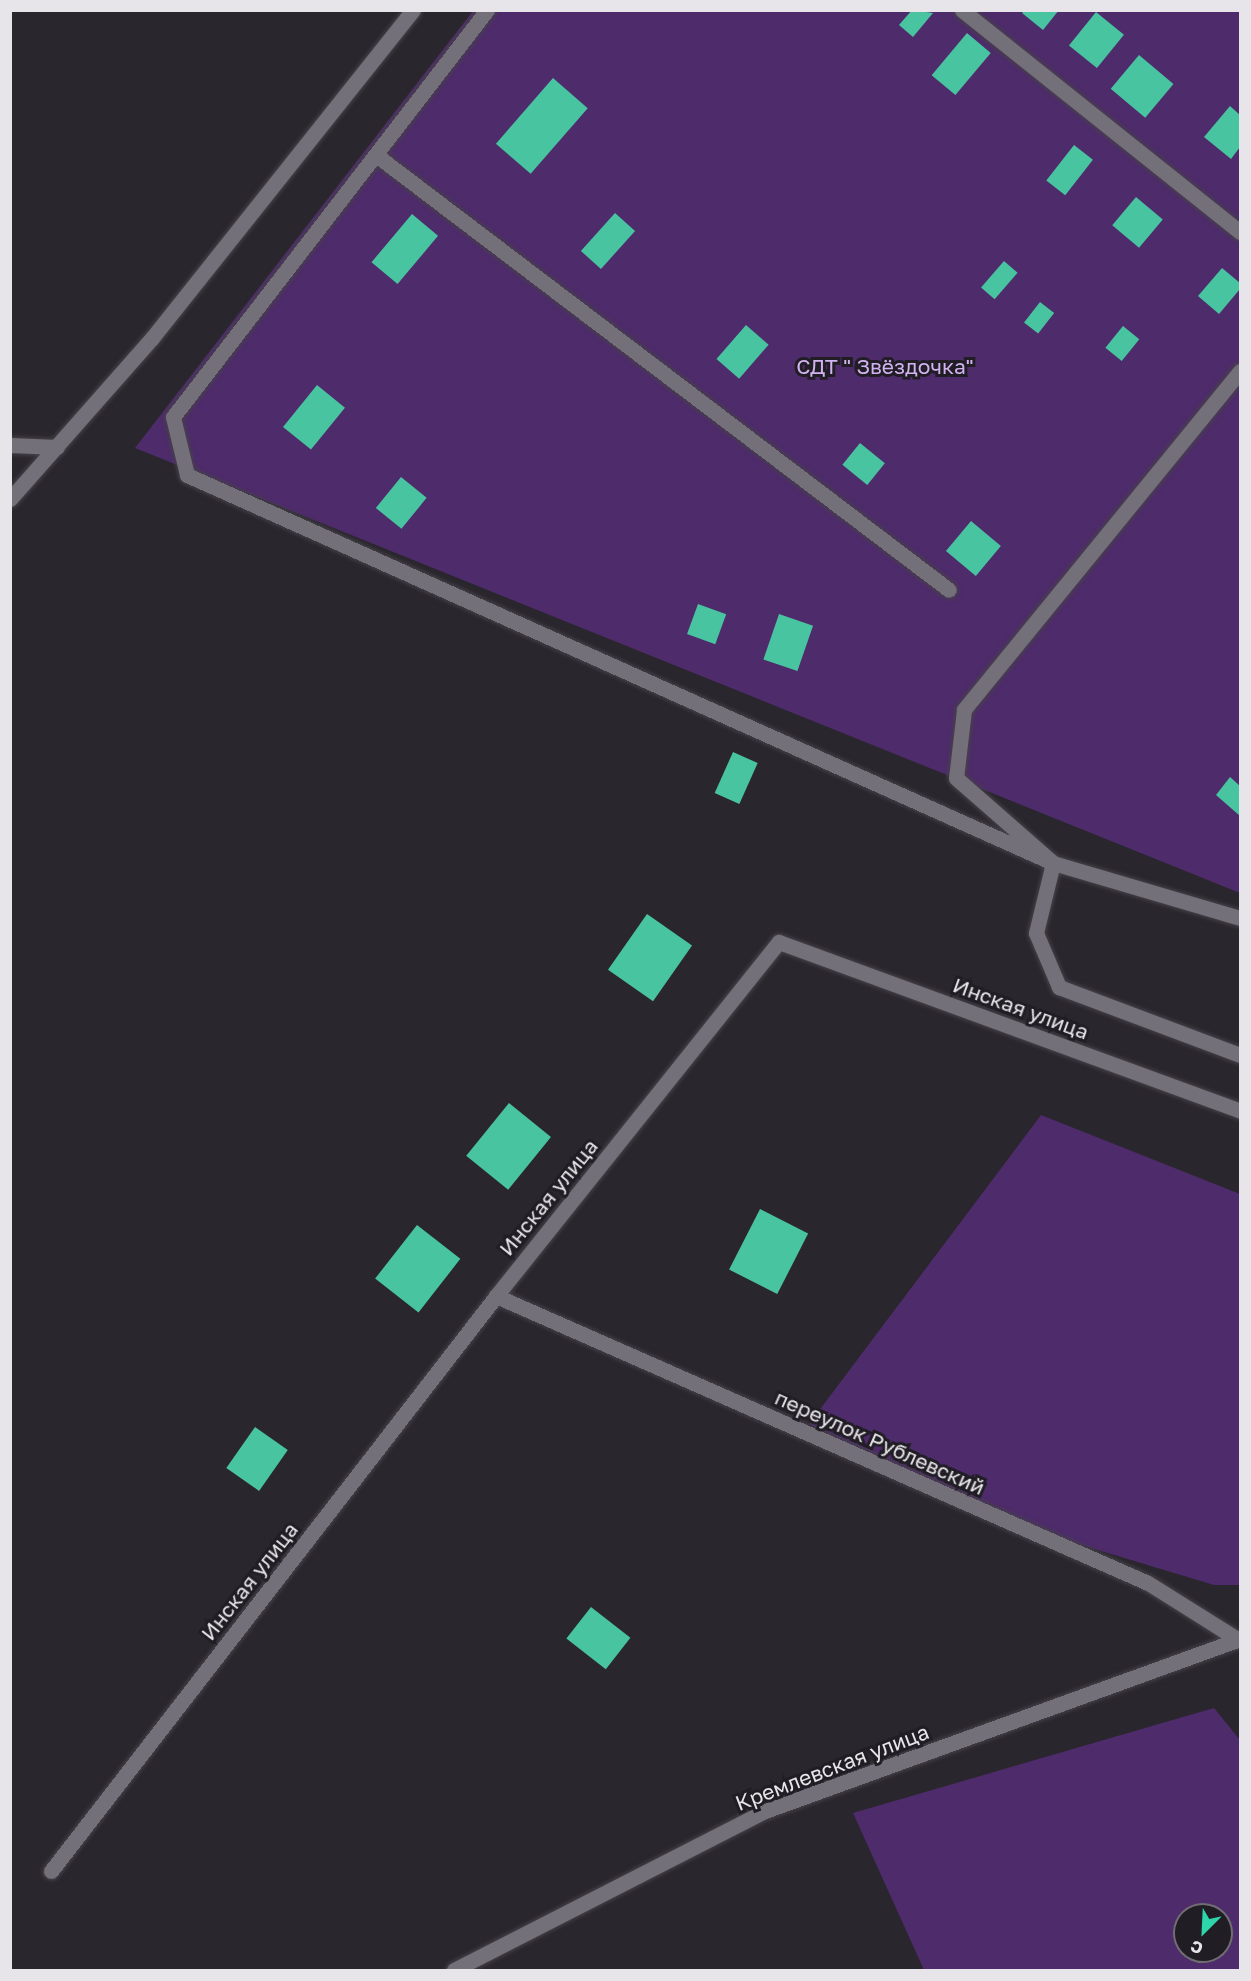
<!DOCTYPE html>
<meta charset="utf-8">
<style>
body{margin:0}
#map{position:relative;width:1251px;height:1981px;overflow:hidden;background:#2a262d;font-family:"Golos Text",sans-serif}
div>[style]{position:absolute}
.green>*{inset:0;background:#4e2b6b}
.building>*{inset:0;background:#49c4a1;transform-origin:0 0}
.roads{filter:drop-shadow(0 0 2px #454249) drop-shadow(0 0 2px #454249)}
.service>*{height:15px;margin:-7.5px;padding:0 7.5px;transform-origin:7.5px;border-radius:7.5px;background:#747079}
.minor>*{height:15px;margin:-7.5px;padding:0 7.5px;transform-origin:7.5px;border-radius:7.5px;background:#747079}
span{translate:-50% -50%;white-space:nowrap;text-align:center;line-height:1.15;-webkit-text-stroke:6px #201d24;paint-order:stroke}
.park-label{font-size:21px;color:#d2b3f1}
.street-label{font-size:21px;color:#e7e5ea}
.frame{position:absolute;inset:0;border:12px solid #e7e5ea;pointer-events:none}
.north{position:absolute;left:1173px;top:1903px;width:60px;height:60px;box-sizing:border-box;background:#201d24;border:2px solid #706d73;border-radius:50%;rotate:204deg;font-size:16px;font-weight:700;line-height:24px;text-align:center;color:#e7e5ea}
.north::after{content:'';display:block;margin:auto;width:21px;height:27px;background:#2ed4aa;clip-path:polygon(50% 0,100% 100%,50% 72%,0 100%)}
</style>
<div id="map">
<div class="green">
<i style="clip-path:polygon(473px 11px,1240px 11px,1240px 893px,135px 448px)"></i>
<i style="clip-path:polygon(1041px 1115px,1240px 1194px,1240px 1585px,1214px 1585px,1018px 1526px,809px 1424px)"></i>
<i style="clip-path:polygon(evenodd,1214px 1708px,1240px 1740px,1240px 1970px,924px 1970px,853px 1813px,1214px 1708px,1185px 1915px,1221px 1915px,1221px 1951px,1185px 1951px,1185px 1915px)"></i>
</div>
<div class="building">
<i style="clip-path:polygon(912px 10px,933px 13px,913px 37px,899px 25px)"></i>
<i style="clip-path:polygon(1025px 10px,1059px 10px,1043px 30px,1022px 13px)"></i>
<i style="left:1096px;top:12px;width:36px;height:43px;rotate:39deg"></i>
<i style="left:967px;top:33px;width:31px;height:55px;rotate:40deg"></i>
<i style="left:1139px;top:55px;width:45px;height:44px;rotate:40deg"></i>
<i style="left:553px;top:78px;width:46px;height:87px;rotate:41deg"></i>
<i style="clip-path:polygon(1230px 106px,1240px 115px,1240px 147px,1231px 159px,1204px 137px)"></i>
<i style="left:1074px;top:145px;width:24px;height:45px;rotate:38deg"></i>
<i style="left:1136px;top:197px;width:35px;height:37px;rotate:40deg"></i>
<i style="left:615px;top:213px;width:27px;height:51px;rotate:42deg"></i>
<i style="left:412px;top:214px;width:34px;height:63px;rotate:40deg"></i>
<i style="left:1004px;top:261px;width:18px;height:35px;rotate:41deg"></i>
<i style="clip-path:polygon(1222px 268px,1240px 283px,1240px 289px,1219px 314px,1198px 296px)"></i>
<i style="left:1040px;top:302px;width:18px;height:26px;rotate:38deg"></i>
<i style="left:746px;top:325px;width:30px;height:45px;rotate:41deg"></i>
<i style="left:1123px;top:326px;width:21px;height:28px;rotate:39deg"></i>
<i style="left:317px;top:385px;width:36px;height:54px;rotate:39deg"></i>
<i style="left:860px;top:443px;width:32px;height:28px;rotate:39deg"></i>
<i style="left:401px;top:477px;width:33px;height:40px;rotate:39deg"></i>
<i style="left:971px;top:521px;width:39px;height:39px;rotate:40deg"></i>
<i style="left:698px;top:604px;width:30px;height:32px;rotate:20deg"></i>
<i style="left:779px;top:614px;width:36px;height:48px;rotate:19deg"></i>
<i style="left:733px;top:752px;width:27px;height:45px;rotate:24deg"></i>
<i style="clip-path:polygon(1230px 777px,1240px 786px,1240px 816px,1216px 795px)"></i>
<i style="left:647px;top:914px;width:55px;height:68px;rotate:35deg"></i>
<i style="left:509px;top:1103px;width:54px;height:68px;rotate:39deg"></i>
<i style="left:760px;top:1209px;width:54px;height:68px;rotate:27deg"></i>
<i style="left:417px;top:1225px;width:55px;height:68px;rotate:38deg"></i>
<i style="left:255px;top:1427px;width:40px;height:50px;rotate:35deg"></i>
<i style="left:591px;top:1607px;width:50px;height:40px;rotate:38deg"></i>
</div>
<div class="roads">
<div class="service">
<i style="left:487px;top:10px;width:514px;rotate:127.65deg"></i>
<i style="left:173px;top:417px;width:60px;rotate:76.4deg"></i>
<i style="left:187px;top:475px;width:949px;rotate:24.13deg"></i>
<i style="left:1053px;top:863px;width:72px;rotate:103.7deg"></i>
<i style="left:1036px;top:933px;width:59px;rotate:66.9deg"></i>
<i style="left:1059px;top:987px;width:193px;rotate:20.6deg"></i>
<i style="left:962px;top:10px;width:356px;rotate:38.6deg"></i>
<i style="left:376px;top:155px;width:719px;rotate:37.2deg"></i>
<i style="left:1240px;top:371px;width:437px;rotate:129.2deg"></i>
<i style="left:964px;top:710px;width:68px;rotate:96.7deg"></i>
<i style="left:956px;top:778px;width:129px;rotate:41.2deg"></i>
<i style="left:1053px;top:863px;width:195px;rotate:16.4deg"></i>
<i style="left:10px;top:499px;width:215px;rotate:-48.6deg"></i>
<i style="left:152px;top:338px;width:419px;rotate:-51.5deg"></i>
</div>
<div class="minor">
<i style="left:10px;top:445px;width:47px;rotate:2.4deg"></i>
<i style="left:496px;top:1296px;width:712px;rotate:23.76deg"></i>
<i style="left:1148px;top:1583px;width:107px;rotate:32.1deg"></i>
<i style="left:51px;top:1871px;width:727px;rotate:-52.26deg"></i>
<i style="left:496px;top:1296px;width:453px;rotate:-51.4deg"></i>
<i style="left:779px;top:942px;width:491px;rotate:20.1deg"></i>
<i style="left:454px;top:1970px;width:349px;rotate:-27.1deg"></i>
<i style="left:765px;top:1811px;width:505px;rotate:-19.91deg"></i>
</div>
</div>
<div class="park-label">
<span style="left:885px;top:366px">СДТ " Звёздочка"</span>
</div>
<div class="street-label">
<span style="left:1021px;top:1008px;rotate:20deg">Инская улица</span>
<span style="left:548px;top:1197px;rotate:-51deg">Инская улица</span>
<span style="left:880px;top:1442px;rotate:24deg">переулок Рублевский</span>
<span style="left:249px;top:1581px;rotate:-52deg">Инская улица</span>
<span style="left:832px;top:1767px;rotate:-21deg">Кремлевская улица</span>
</div>
<div class="frame"></div>
<div class="north">С</div>
</div>
